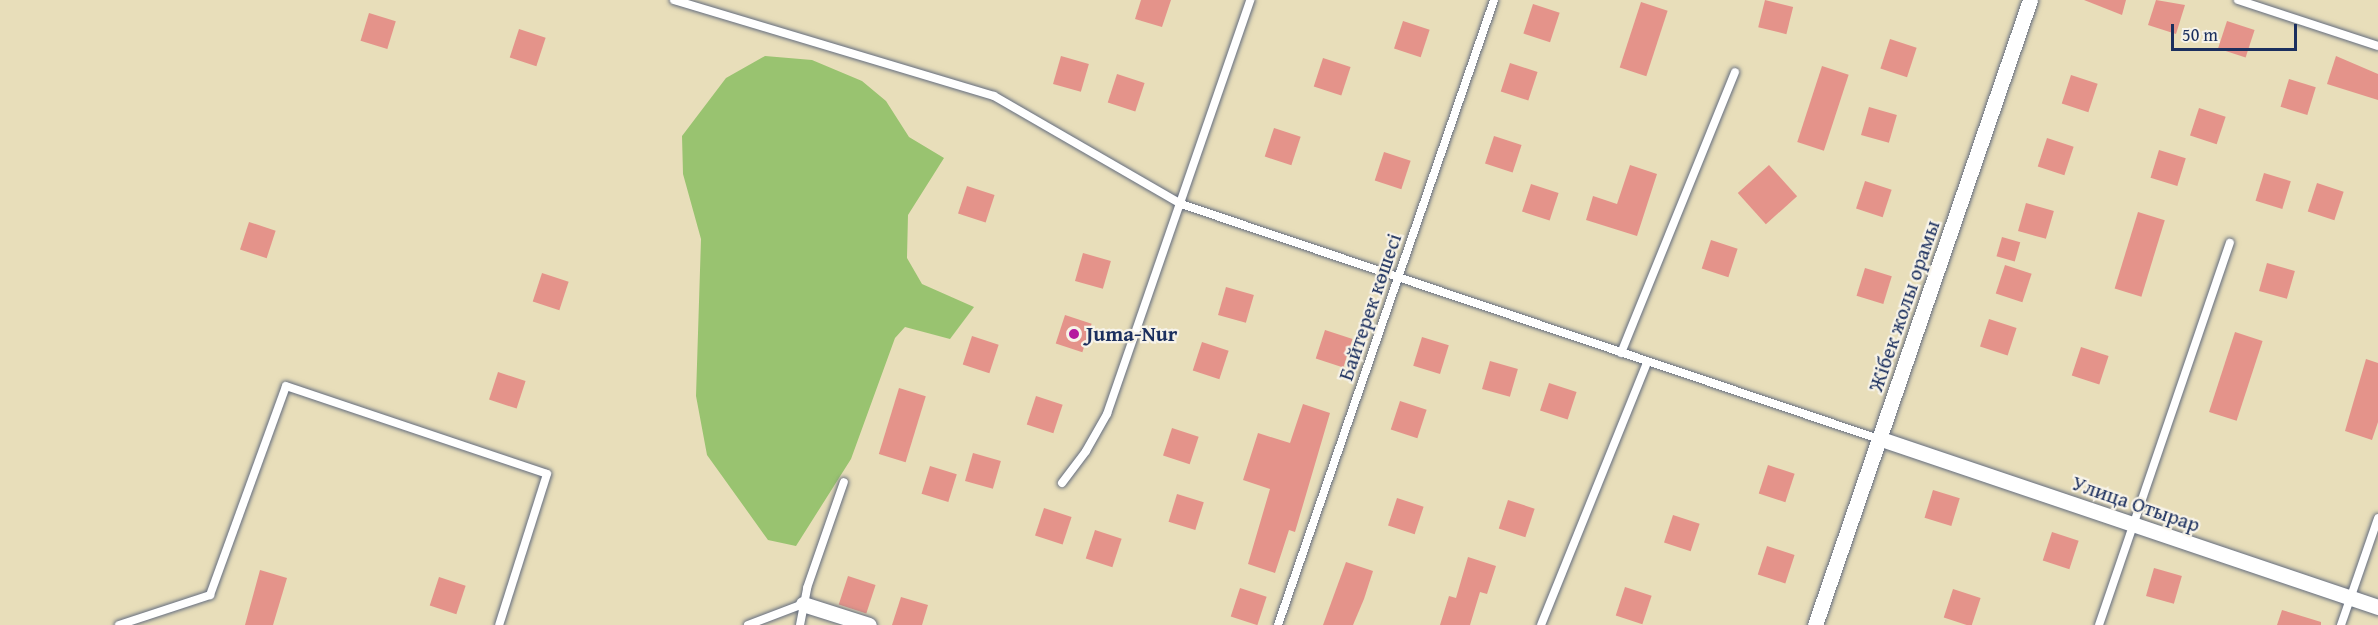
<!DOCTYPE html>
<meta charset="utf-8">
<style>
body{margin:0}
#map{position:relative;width:2378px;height:625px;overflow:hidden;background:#e8deba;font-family:"Gentium Book Plus",serif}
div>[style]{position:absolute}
.green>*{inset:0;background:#99c370}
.building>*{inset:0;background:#e4938a;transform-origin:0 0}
.roads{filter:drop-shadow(0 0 2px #636c7e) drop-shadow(0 0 2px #636c7e)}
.service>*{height:8px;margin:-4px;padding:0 4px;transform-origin:4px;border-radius:4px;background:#fff}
.minor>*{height:15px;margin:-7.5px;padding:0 7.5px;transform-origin:7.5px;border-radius:7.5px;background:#fff}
.dots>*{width:16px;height:16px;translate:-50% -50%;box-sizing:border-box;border:3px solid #f7f3e8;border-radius:50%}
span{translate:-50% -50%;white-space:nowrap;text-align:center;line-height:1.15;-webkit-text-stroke:4.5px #f7f3e8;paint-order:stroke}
.street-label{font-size:21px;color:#1b2f5e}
.poi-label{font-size:21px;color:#1b2f5e;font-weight:700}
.left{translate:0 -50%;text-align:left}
.scale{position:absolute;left:2171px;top:24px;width:126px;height:27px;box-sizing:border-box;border:3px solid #1b2f5e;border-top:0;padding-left:8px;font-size:18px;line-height:21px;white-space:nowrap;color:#1b2f5e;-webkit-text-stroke:4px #f7f3e8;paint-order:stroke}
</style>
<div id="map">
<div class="green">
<i style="clip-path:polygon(765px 56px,812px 60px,862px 81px,886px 101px,909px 137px,944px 158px,908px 215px,907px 258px,922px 284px,974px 307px,950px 339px,905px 327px,895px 338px,851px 459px,796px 546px,768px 540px,707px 455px,696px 396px,701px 239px,683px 174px,682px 136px,726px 78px)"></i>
</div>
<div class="building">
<i style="clip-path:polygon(1141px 0,1171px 0,1162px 27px,1135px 19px)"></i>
<i style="left:1765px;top:0;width:29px;height:28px;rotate:14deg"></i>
<i style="clip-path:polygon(2084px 0,2126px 0,2122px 15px)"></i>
<i style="clip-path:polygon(2156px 0,2185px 5px,2176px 34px,2148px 25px)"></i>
<i style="left:1641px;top:2px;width:28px;height:69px;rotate:18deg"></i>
<i style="left:1533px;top:4px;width:28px;height:31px;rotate:18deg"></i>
<i style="left:369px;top:13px;width:28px;height:29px;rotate:17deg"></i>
<i style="left:1403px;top:21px;width:28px;height:29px;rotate:18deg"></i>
<i style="left:2227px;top:21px;width:29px;height:29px;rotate:18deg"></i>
<i style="left:519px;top:29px;width:28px;height:30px;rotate:18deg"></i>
<i style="left:1890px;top:39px;width:28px;height:31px;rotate:18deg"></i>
<i style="left:1061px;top:56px;width:29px;height:29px;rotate:16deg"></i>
<i style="clip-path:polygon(2336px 56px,2378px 74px,2378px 100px,2327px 84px)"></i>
<i style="left:1323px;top:58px;width:29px;height:30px;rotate:18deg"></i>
<i style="left:1510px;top:63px;width:29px;height:30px;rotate:18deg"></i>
<i style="left:1822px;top:66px;width:28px;height:80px;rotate:18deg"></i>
<i style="left:1117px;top:74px;width:29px;height:30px;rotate:18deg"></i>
<i style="left:2071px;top:75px;width:28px;height:30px;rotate:18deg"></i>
<i style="left:2289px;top:79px;width:28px;height:29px;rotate:17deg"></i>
<i style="left:1869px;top:107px;width:29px;height:29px;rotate:16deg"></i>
<i style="left:2199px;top:108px;width:28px;height:29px;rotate:18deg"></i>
<i style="left:1274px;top:128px;width:28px;height:30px;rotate:18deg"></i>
<i style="left:1494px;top:136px;width:29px;height:29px;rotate:18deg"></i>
<i style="left:2047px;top:138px;width:28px;height:30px;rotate:18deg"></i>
<i style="left:2159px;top:150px;width:28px;height:29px;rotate:17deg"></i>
<i style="left:1384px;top:152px;width:28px;height:30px;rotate:18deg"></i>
<i style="clip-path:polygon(1630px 165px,1657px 174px,1637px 236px,1586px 220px,1593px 196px,1617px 204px)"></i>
<i style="left:1769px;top:165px;width:42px;height:42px;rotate:48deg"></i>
<i style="left:2264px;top:173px;width:28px;height:29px;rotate:17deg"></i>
<i style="left:1865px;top:181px;width:28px;height:29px;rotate:18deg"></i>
<i style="left:2317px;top:183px;width:28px;height:30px;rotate:18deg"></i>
<i style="left:1531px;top:184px;width:29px;height:29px;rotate:18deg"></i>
<i style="left:967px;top:186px;width:29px;height:29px;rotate:18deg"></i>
<i style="left:2026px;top:203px;width:29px;height:29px;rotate:16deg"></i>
<i style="left:2138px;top:212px;width:28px;height:80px;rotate:17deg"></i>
<i style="left:249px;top:222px;width:28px;height:29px;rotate:18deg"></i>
<i style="left:2002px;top:237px;width:19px;height:20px;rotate:16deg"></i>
<i style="left:1711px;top:240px;width:28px;height:30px;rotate:18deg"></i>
<i style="left:1083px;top:253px;width:29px;height:29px;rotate:16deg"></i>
<i style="left:2267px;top:263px;width:29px;height:29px;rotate:16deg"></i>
<i style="left:2005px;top:265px;width:28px;height:30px;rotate:18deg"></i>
<i style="left:1865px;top:268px;width:28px;height:29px;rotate:17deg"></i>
<i style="left:542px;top:273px;width:28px;height:30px;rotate:18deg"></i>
<i style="left:1226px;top:287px;width:29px;height:29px;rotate:16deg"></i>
<i style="left:1065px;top:315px;width:28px;height:30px;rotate:18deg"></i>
<i style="left:1989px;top:319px;width:29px;height:29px;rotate:18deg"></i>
<i style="left:1325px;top:330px;width:29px;height:30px;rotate:18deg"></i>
<i style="left:2235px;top:332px;width:29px;height:84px;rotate:18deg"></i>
<i style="left:972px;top:336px;width:28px;height:30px;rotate:18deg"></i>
<i style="left:1422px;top:337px;width:28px;height:30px;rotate:17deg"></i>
<i style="left:1202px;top:342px;width:28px;height:30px;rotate:18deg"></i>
<i style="left:2081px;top:347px;width:29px;height:30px;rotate:18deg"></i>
<i style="clip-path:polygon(2366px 359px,2378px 363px,2378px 422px,2372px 440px,2345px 431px)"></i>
<i style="left:1490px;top:361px;width:29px;height:29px;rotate:16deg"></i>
<i style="left:498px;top:372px;width:29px;height:29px;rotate:18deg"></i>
<i style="left:1549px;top:383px;width:29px;height:29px;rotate:18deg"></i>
<i style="left:899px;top:388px;width:28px;height:69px;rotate:17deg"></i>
<i style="left:1036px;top:396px;width:28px;height:30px;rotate:18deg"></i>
<i style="left:1400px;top:401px;width:28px;height:30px;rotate:18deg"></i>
<i style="clip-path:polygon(1303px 404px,1330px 413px,1295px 532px,1289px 530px,1275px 573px,1248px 564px,1270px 489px,1243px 480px,1258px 433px,1290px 443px)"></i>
<i style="left:1172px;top:428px;width:28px;height:29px;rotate:18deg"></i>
<i style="left:973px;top:453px;width:29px;height:29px;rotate:16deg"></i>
<i style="left:1768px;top:465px;width:28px;height:30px;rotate:18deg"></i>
<i style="left:930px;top:466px;width:28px;height:29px;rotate:17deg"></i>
<i style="left:1933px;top:490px;width:28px;height:29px;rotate:17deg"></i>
<i style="left:1177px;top:494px;width:28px;height:29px;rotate:17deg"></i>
<i style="left:1397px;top:498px;width:28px;height:29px;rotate:18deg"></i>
<i style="left:1508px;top:500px;width:28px;height:30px;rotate:18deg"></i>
<i style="left:1044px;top:508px;width:29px;height:29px;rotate:18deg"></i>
<i style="left:1673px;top:515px;width:28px;height:29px;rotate:18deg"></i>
<i style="left:1095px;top:530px;width:28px;height:30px;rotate:18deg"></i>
<i style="left:2052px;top:532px;width:28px;height:30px;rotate:18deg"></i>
<i style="left:1767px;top:546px;width:29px;height:30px;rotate:18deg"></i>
<i style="clip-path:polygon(1468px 557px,1496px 566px,1487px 594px,1480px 592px,1470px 625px,1440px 625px,1449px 596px,1456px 598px)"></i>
<i style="clip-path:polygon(1346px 562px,1373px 571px,1364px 599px,1353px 625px,1323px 625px)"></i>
<i style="left:2154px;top:568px;width:29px;height:29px;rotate:16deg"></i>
<i style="clip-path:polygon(260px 570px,287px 578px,273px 625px,245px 625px)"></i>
<i style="left:848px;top:576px;width:29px;height:30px;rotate:18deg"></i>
<i style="left:439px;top:577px;width:28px;height:30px;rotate:18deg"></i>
<i style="left:1625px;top:587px;width:28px;height:30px;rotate:18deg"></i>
<i style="left:1240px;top:588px;width:28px;height:30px;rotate:18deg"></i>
<i style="left:1953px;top:589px;width:29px;height:30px;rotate:18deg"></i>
<i style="clip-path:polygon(901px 597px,928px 605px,922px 625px,892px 625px)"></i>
<i style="clip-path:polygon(2282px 610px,2321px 622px,2321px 625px,2277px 625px)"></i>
</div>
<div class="roads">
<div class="service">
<i style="left:674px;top:0;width:334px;rotate:16.7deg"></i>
<i style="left:994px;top:96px;width:216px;rotate:30deg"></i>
<i style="left:1181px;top:204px;width:736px;rotate:18.61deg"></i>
<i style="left:2238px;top:0;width:147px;rotate:18.2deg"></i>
<i style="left:1621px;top:353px;width:303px;rotate:-67.9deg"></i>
<i style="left:1062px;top:483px;width:40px;rotate:-53deg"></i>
<i style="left:1086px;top:451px;width:43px;rotate:-60.4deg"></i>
<i style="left:1107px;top:414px;width:438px;rotate:-70.9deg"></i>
<i style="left:119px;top:625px;width:96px;rotate:-18.2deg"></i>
<i style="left:210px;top:595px;width:222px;rotate:-70deg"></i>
<i style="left:286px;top:386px;width:275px;rotate:18.6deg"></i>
<i style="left:547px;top:474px;width:158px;rotate:107.6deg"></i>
<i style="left:748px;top:625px;width:59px;rotate:-20.9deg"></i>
<i style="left:800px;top:625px;width:38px;rotate:-79deg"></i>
<i style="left:807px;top:588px;width:112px;rotate:-70.8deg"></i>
<i style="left:1278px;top:625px;width:661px;rotate:-70.93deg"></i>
<i style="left:1541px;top:625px;width:283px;rotate:-68deg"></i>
<i style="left:2099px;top:625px;width:404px;rotate:-71.1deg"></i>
<i style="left:2341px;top:625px;width:113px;rotate:-70.9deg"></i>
</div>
<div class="minor">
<i style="left:1881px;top:439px;width:525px;rotate:18.68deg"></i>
<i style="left:803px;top:604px;width:69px;rotate:17.7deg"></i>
<i style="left:1815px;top:625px;width:661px;rotate:-71.02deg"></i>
</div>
</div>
<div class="dots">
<i style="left:1074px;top:334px;background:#b5179e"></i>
</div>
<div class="street-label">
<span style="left:1904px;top:306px;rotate:-71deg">Жібек жолы орамы</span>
<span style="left:1370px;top:307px;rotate:-71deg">Байтерек көшесі</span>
<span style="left:2136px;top:504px;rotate:19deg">Улица Отырар</span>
</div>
<div class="poi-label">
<span class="left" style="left:1086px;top:334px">Juma-Nur</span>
</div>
<div class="scale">50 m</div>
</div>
